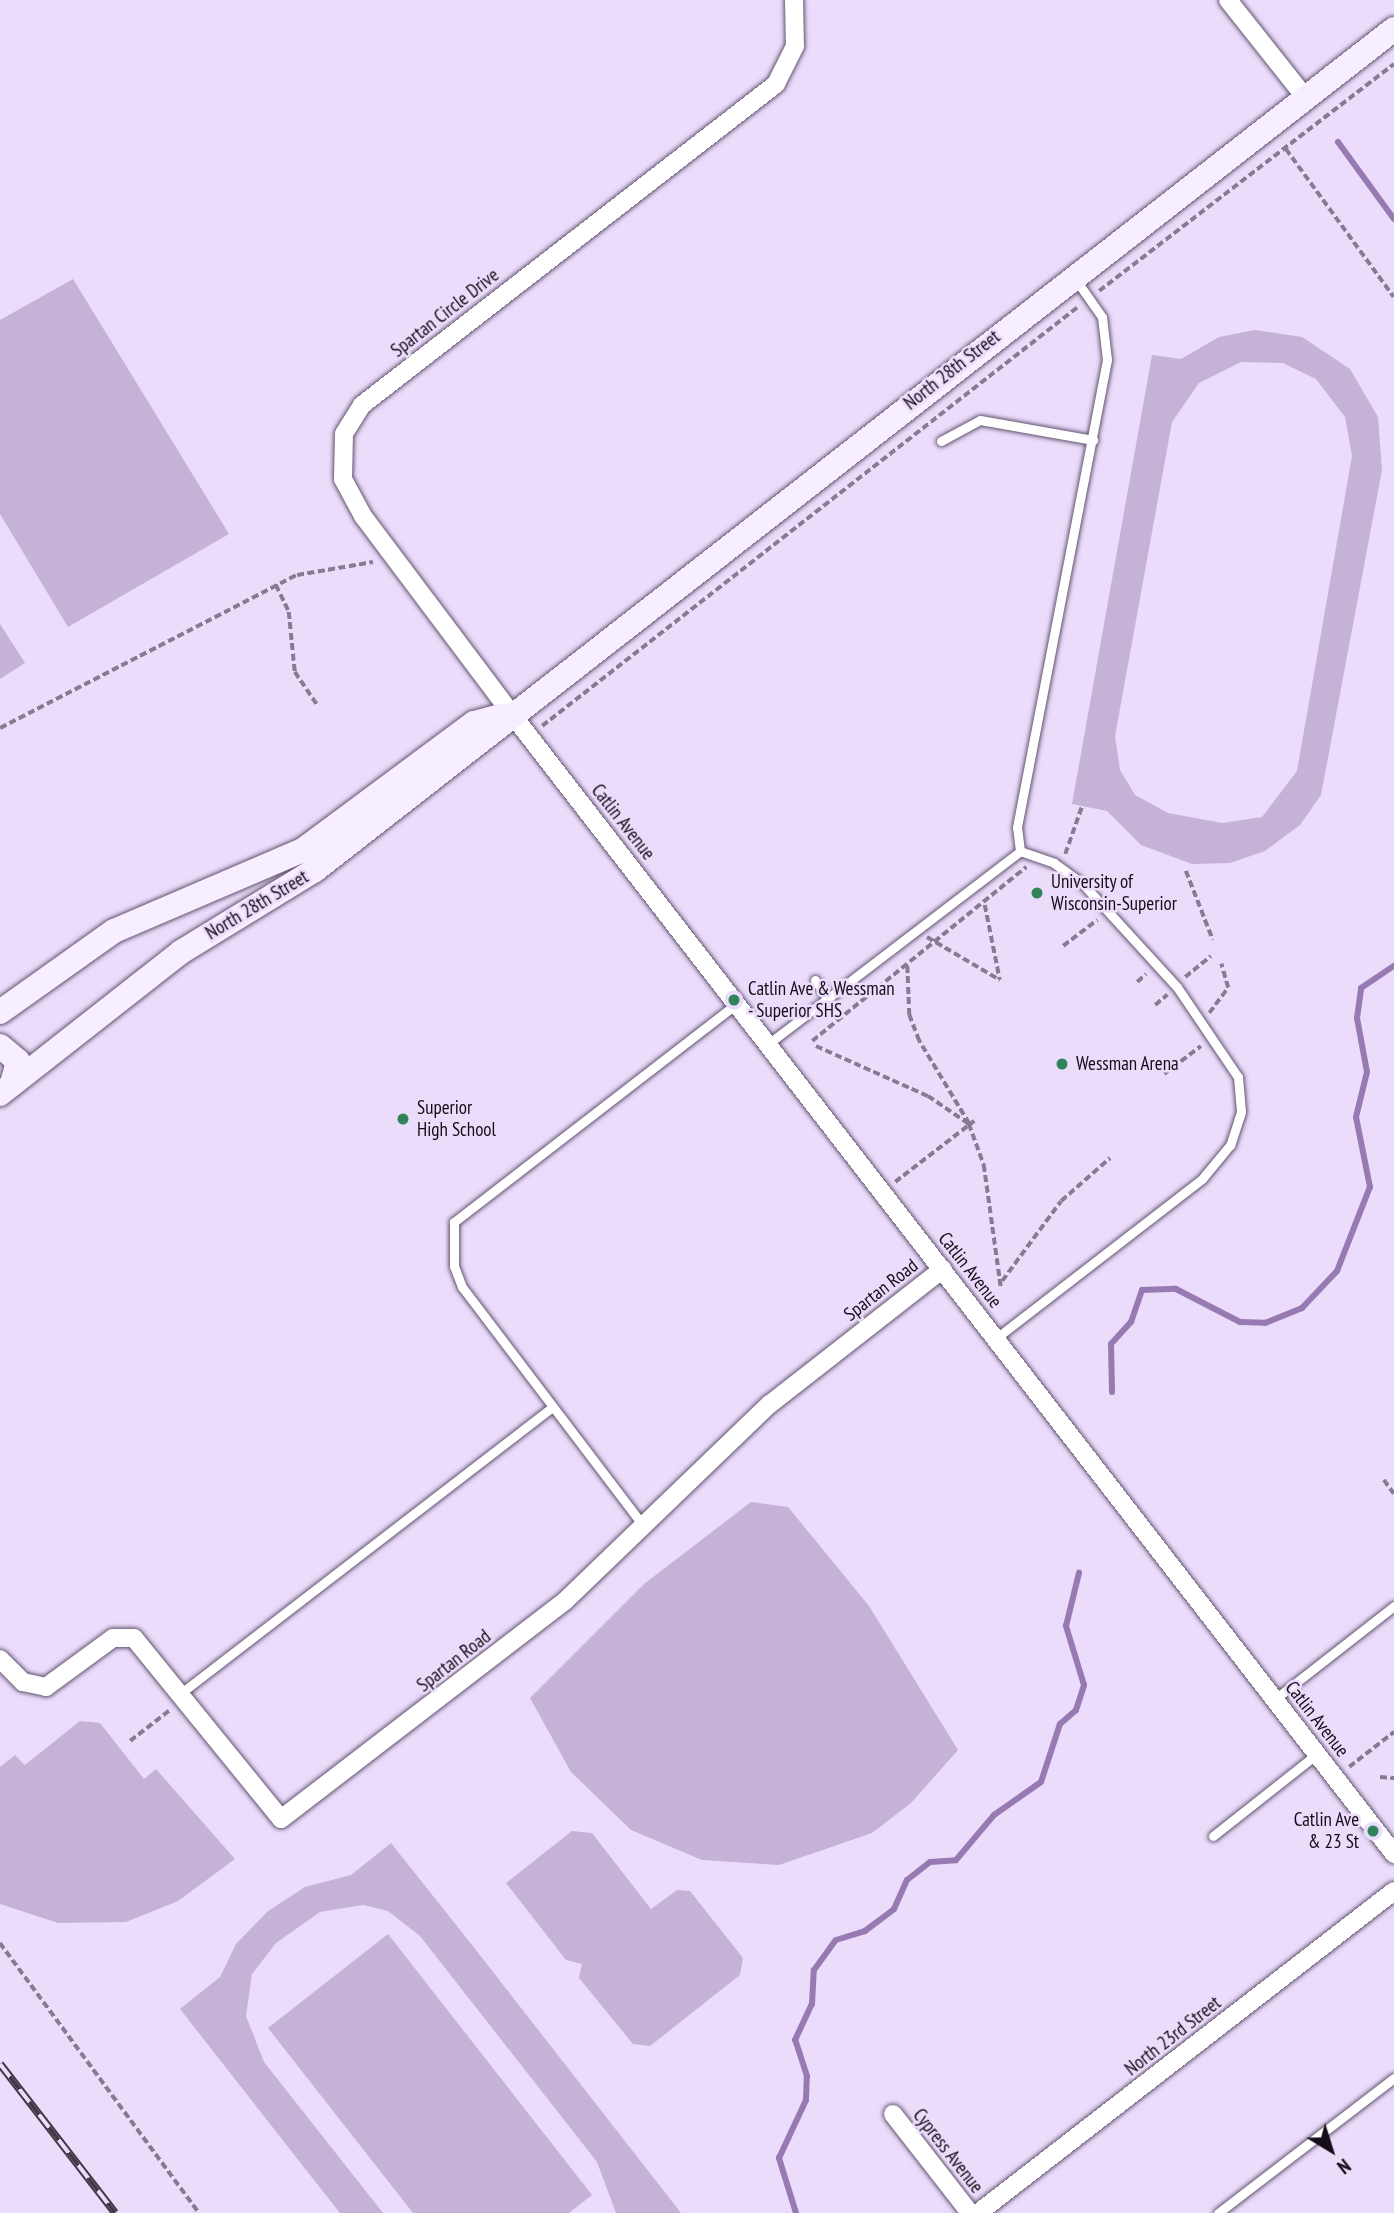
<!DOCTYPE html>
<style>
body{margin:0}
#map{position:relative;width:1394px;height:2213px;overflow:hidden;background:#ebdcfb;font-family:"PT Sans Narrow",sans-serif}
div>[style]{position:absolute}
.green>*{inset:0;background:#c4b2d7}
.stream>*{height:6px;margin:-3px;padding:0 3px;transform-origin:3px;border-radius:3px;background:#967ab1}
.path>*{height:3.5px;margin-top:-1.75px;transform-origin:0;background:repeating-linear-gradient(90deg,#867c91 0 7px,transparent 0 10.5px)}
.roads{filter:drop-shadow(0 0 2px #625570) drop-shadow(0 0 2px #625570)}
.lane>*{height:9px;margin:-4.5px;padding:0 4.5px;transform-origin:4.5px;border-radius:4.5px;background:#fff}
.street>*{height:18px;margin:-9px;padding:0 9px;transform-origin:9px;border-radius:9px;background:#fff}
.secondary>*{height:24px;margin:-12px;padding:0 12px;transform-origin:12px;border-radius:12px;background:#f7eeff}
.rail>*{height:8px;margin-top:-4px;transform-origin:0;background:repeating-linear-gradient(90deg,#ebdcfb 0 16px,#403947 0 32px);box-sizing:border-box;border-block:2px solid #403947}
.dots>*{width:19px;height:19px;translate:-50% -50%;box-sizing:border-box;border:4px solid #ebdcfb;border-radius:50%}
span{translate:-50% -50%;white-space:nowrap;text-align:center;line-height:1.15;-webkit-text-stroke:5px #ebdcfb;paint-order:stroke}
.street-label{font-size:19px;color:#120d17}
.poi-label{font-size:19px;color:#120d17}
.left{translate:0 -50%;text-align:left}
.right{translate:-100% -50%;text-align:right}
.north{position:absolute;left:1296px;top:2115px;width:70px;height:70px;-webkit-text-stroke:5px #ebdcfb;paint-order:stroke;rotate:142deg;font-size:19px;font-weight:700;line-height:28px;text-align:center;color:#120d17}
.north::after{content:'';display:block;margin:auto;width:24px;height:32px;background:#120d17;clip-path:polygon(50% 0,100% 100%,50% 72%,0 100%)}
</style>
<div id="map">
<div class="green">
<i style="clip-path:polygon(73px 279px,229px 534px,68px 627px,0 514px,0 320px)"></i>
<i style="clip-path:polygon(evenodd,1255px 330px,1302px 337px,1350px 369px,1378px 417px,1382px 470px,1321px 795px,1300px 825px,1265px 851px,1230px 863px,1192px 864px,1141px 845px,1107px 811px,1072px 804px,1152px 355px,1181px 359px,1219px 337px,1255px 330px,1241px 362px,1283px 363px,1316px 379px,1345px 417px,1352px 456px,1297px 771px,1262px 817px,1222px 823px,1168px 813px,1135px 795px,1120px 770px,1115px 736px,1172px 422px,1199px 383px,1241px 362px)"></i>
<i style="clip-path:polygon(0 624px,25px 663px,0 679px)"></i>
<i style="clip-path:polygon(751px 1502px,788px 1507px,869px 1606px,958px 1750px,911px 1803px,872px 1833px,779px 1865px,702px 1860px,631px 1830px,571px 1772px,530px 1698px,644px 1584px)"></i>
<i style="clip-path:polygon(80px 1721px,100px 1723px,144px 1779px,156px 1769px,235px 1859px,178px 1901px,126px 1922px,58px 1923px,0 1904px,0 1767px,15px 1755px,25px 1765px)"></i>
<i style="clip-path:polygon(572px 1831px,592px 1833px,651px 1909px,677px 1890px,690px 1891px,743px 1958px,740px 1975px,650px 2046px,633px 2044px,579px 1978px,582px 1964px,566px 1960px,506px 1883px)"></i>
<i style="clip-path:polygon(391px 1843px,472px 1945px,681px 2213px,616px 2213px,597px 2162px,420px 1936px,388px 1911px,363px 1905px,320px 1912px,276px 1943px,252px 1974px,246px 2016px,264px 2062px,383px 2213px,340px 2213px,299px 2161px,180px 2009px,220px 1977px,236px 1944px,268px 1911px,305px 1887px,351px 1875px)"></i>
<i style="clip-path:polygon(388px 1934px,592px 2195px,569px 2213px,413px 2213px,268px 2028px)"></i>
</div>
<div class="stream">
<i style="left:1338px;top:142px;width:95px;rotate:54deg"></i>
<i style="left:1112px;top:1392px;width:48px;rotate:-91.2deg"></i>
<i style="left:1111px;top:1344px;width:30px;rotate:-48deg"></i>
<i style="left:1131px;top:1322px;width:34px;rotate:-71deg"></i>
<i style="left:1142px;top:1290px;width:34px;rotate:-2deg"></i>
<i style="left:1176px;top:1289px;width:72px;rotate:27.3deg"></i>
<i style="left:1240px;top:1322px;width:25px;rotate:2deg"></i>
<i style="left:1265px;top:1323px;width:40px;rotate:-22deg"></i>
<i style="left:1302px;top:1308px;width:51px;rotate:-46.6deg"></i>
<i style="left:1337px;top:1271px;width:90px;rotate:-68.6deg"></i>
<i style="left:1370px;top:1187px;width:71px;rotate:-101.3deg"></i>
<i style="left:1356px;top:1117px;width:46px;rotate:-76.3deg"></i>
<i style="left:1367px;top:1072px;width:55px;rotate:-100.5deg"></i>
<i style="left:1357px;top:1018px;width:30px;rotate:-82deg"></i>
<i style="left:1361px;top:988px;width:40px;rotate:-34deg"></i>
<i style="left:796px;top:2213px;width:58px;rotate:-107.2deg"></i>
<i style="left:779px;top:2158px;width:64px;rotate:-65deg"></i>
<i style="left:806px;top:2100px;width:24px;rotate:-88deg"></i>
<i style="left:807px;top:2076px;width:38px;rotate:-108deg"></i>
<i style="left:795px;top:2040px;width:40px;rotate:-65deg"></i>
<i style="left:812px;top:2004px;width:34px;rotate:-87deg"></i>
<i style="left:814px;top:1970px;width:37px;rotate:-54deg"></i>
<i style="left:836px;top:1940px;width:30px;rotate:-17deg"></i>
<i style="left:865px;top:1931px;width:36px;rotate:-37deg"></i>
<i style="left:894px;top:1909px;width:32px;rotate:-66deg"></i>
<i style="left:907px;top:1880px;width:29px;rotate:-38deg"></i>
<i style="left:930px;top:1862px;width:26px;rotate:-4deg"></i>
<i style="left:956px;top:1860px;width:59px;rotate:-49.8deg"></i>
<i style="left:994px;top:1815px;width:57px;rotate:-35.1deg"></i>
<i style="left:1041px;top:1782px;width:61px;rotate:-71.9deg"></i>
<i style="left:1060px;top:1724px;width:21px;rotate:-41deg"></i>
<i style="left:1076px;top:1710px;width:26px;rotate:-72deg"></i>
<i style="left:1084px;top:1685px;width:62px;rotate:-107deg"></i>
<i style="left:1066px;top:1626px;width:55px;rotate:-76.2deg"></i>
</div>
<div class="path">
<i style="left:1286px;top:149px;width:183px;rotate:53.9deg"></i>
<i style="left:1099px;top:291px;width:372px;rotate:-37.6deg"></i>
<i style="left:276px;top:585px;width:30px;rotate:64deg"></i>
<i style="left:289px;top:612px;width:60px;rotate:84.3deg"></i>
<i style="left:295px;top:672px;width:41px;rotate:55.9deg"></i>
<i style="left:542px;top:726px;width:682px;rotate:-38.03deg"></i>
<i style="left:0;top:728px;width:334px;rotate:-27.3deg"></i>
<i style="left:297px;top:575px;width:77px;rotate:-9.7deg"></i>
<i style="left:1065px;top:854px;width:51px;rotate:-70.5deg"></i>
<i style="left:1186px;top:871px;width:74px;rotate:68.6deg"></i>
<i style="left:985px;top:905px;width:76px;rotate:78.7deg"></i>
<i style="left:927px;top:937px;width:85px;rotate:30.5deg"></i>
<i style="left:1063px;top:946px;width:43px;rotate:-37.4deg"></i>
<i style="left:1185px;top:977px;width:33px;rotate:-39deg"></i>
<i style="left:1137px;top:982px;width:12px;rotate:-42deg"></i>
<i style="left:1155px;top:1005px;width:16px;rotate:-40deg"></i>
<i style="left:1209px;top:1013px;width:31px;rotate:-53deg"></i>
<i style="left:1228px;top:988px;width:25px;rotate:-106deg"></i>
<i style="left:812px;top:1041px;width:276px;rotate:-39.1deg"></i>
<i style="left:816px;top:1046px;width:123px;rotate:24.1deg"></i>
<i style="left:928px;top:1096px;width:50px;rotate:34.3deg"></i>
<i style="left:969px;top:1124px;width:97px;rotate:-121.1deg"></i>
<i style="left:919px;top:1041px;width:28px;rotate:-111deg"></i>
<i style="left:909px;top:1015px;width:49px;rotate:-92.3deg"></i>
<i style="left:1164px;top:1074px;width:46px;rotate:-37.1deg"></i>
<i style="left:969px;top:1124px;width:44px;rotate:69.9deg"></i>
<i style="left:984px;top:1165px;width:123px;rotate:82.1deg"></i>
<i style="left:895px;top:1182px;width:100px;rotate:-37.7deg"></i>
<i style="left:1002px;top:1281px;width:99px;rotate:-53.6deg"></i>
<i style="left:1061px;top:1201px;width:65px;rotate:-41.3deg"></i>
<i style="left:1384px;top:1480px;width:17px;rotate:54deg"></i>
<i style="left:130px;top:1741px;width:51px;rotate:-37.8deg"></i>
<i style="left:1349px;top:1767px;width:57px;rotate:-37.9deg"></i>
<i style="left:1380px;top:1777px;width:14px;rotate:4deg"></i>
<i style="left:0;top:1943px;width:335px;rotate:53.6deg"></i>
</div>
<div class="roads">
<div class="lane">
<i style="left:941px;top:441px;width:44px;rotate:-28.3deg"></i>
<i style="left:980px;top:420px;width:115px;rotate:10deg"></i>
<i style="left:1020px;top:851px;width:24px;rotate:-97deg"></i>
<i style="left:1017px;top:827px;width:476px;rotate:-79.1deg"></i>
<i style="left:1107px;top:360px;width:43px;rotate:-96.6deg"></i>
<i style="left:1102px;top:317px;width:45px;rotate:-125.1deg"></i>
<i style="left:815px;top:980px;width:22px;rotate:56deg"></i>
<i style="left:768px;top:1044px;width:317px;rotate:-37.4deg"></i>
<i style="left:1020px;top:851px;width:36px;rotate:19deg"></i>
<i style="left:1054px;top:863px;width:34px;rotate:36deg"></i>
<i style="left:1082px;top:883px;width:141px;rotate:47.6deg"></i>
<i style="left:1177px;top:987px;width:109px;rotate:55.9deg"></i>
<i style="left:1238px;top:1077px;width:35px;rotate:85deg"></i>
<i style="left:1241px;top:1112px;width:35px;rotate:108deg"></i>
<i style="left:1230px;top:1145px;width:44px;rotate:129.5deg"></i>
<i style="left:1202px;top:1179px;width:260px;rotate:142.3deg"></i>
<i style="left:642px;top:1524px;width:298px;rotate:-127.2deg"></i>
<i style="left:462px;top:1287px;width:22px;rotate:-111deg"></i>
<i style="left:454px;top:1266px;width:44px;rotate:-90deg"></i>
<i style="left:454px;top:1222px;width:358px;rotate:-37.7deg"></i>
<i style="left:181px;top:1693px;width:468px;rotate:-37.6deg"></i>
<i style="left:1275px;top:1699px;width:151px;rotate:-38deg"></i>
<i style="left:1213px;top:1836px;width:132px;rotate:-38.3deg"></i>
<i style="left:1218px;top:2213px;width:222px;rotate:-37.5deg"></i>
</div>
<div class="street">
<i style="left:794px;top:0;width:46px;rotate:88.8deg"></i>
<i style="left:795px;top:46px;width:42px;rotate:116.6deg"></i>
<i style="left:776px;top:84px;width:524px;rotate:142.21deg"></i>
<i style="left:362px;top:405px;width:34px;rotate:122deg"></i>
<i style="left:344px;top:434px;width:45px;rotate:91.3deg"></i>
<i style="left:343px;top:479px;width:42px;rotate:61.6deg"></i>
<i style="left:363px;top:516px;width:246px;rotate:53.1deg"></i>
<i style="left:511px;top:713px;width:1443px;rotate:52.26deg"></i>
<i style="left:1228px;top:0;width:124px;rotate:51.6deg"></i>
<i style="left:0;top:1659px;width:33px;rotate:45deg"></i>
<i style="left:23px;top:1682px;width:24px;rotate:12deg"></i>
<i style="left:46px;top:1687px;width:83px;rotate:-36.2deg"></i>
<i style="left:113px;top:1638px;width:21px"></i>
<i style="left:134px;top:1638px;width:233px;rotate:50.9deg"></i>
<i style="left:281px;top:1819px;width:359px;rotate:-37.5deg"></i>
<i style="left:566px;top:1600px;width:283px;rotate:-43.9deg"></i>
<i style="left:770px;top:1404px;width:219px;rotate:-38deg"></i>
<i style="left:893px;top:2114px;width:125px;rotate:52.1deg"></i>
<i style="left:978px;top:2213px;width:526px;rotate:-37.74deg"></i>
</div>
<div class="secondary">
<i style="left:0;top:1012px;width:140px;rotate:-35.4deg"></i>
<i style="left:114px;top:931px;width:206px;rotate:-23.2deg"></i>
<i style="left:303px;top:850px;width:213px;rotate:-36.6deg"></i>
<i style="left:474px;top:723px;width:28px;rotate:-15deg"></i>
<i style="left:0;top:1046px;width:23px;rotate:40deg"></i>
<i style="left:18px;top:1061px;width:24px;rotate:105deg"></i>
<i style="left:0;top:1094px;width:230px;rotate:-38.1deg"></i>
<i style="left:181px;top:952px;width:157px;rotate:-31.5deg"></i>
<i style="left:315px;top:870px;width:1368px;rotate:-37.93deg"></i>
</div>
</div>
<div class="rail">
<i style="left:0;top:2064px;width:188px;rotate:52.3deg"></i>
</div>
<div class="dots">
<i style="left:1037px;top:893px;background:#2f8559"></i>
<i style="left:734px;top:1000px;background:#2f8559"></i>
<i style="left:1062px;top:1064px;background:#2f8559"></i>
<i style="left:403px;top:1119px;background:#2f8559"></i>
<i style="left:1373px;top:1831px;background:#2f8559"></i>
</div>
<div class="street-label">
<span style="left:445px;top:313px;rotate:-38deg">Spartan Circle Drive</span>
<span style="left:952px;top:370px;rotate:-38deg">North 28th Street</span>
<span style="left:623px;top:822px;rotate:52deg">Catlin Avenue</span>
<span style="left:257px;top:905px;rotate:-31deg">North 28th Street</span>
<span style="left:970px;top:1270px;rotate:52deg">Catlin Avenue</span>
<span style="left:881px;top:1290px;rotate:-38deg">Spartan Road</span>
<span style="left:454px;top:1661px;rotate:-38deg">Spartan Road</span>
<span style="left:1317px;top:1719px;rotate:52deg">Catlin Avenue</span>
<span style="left:1173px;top:2036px;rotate:-38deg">North 23rd Street</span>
<span style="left:948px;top:2151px;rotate:52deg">Cypress Avenue</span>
</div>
<div class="poi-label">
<span class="left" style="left:1051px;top:893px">University of<br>Wisconsin-Superior</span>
<span class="left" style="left:748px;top:1000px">Catlin Ave &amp; Wessman<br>- Superior SHS</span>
<span class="left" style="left:1076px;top:1064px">Wessman Arena</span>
<span class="left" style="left:417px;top:1119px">Superior<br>High School</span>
<span class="right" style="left:1359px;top:1831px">Catlin Ave<br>&amp; 23 St</span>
</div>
<div class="north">N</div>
</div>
